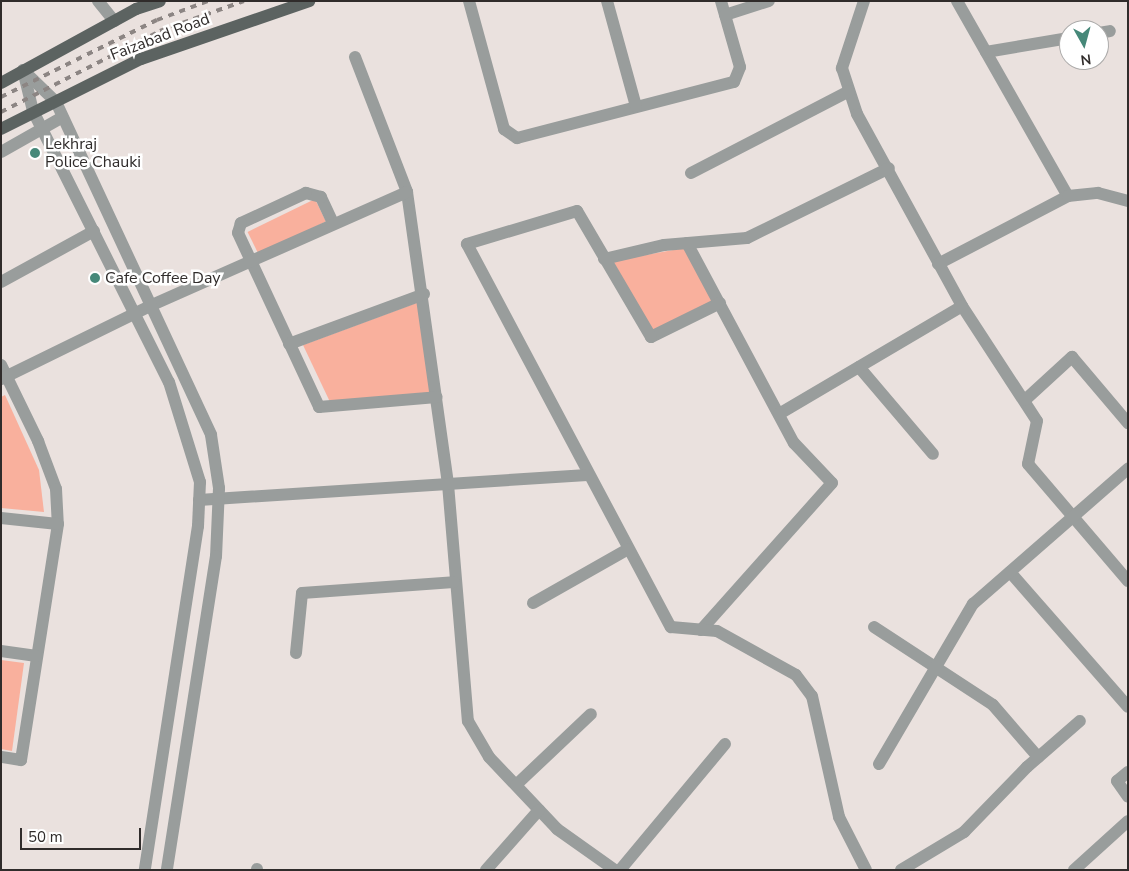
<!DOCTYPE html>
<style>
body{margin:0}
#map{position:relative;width:1129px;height:871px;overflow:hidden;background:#eae1de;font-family:"Nunito Sans",sans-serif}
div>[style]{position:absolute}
.green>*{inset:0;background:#f9b09d;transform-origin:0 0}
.minor>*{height:12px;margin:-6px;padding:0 6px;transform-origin:6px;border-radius:6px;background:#999d9c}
.tertiary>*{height:12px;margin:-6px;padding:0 6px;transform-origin:6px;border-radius:6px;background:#999d9c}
.primary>*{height:12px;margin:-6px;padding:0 6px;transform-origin:6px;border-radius:6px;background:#5c6361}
.rail>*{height:4px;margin-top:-2px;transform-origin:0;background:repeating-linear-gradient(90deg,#8c8583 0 6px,transparent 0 12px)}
.dots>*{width:14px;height:14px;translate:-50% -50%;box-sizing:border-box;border:2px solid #fff;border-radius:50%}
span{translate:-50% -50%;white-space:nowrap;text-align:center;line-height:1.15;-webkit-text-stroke:5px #fff;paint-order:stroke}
.street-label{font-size:16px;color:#302c2b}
.poi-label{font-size:16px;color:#302c2b}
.left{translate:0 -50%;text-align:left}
.frame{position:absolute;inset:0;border:2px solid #302c2b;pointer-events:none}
.north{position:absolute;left:1059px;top:20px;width:50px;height:50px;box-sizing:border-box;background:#fff;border:1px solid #acabaa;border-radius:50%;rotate:173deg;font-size:14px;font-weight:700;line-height:20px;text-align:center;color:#302c2b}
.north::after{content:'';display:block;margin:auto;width:18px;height:22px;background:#468879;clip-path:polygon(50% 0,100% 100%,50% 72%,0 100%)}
.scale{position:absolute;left:20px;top:828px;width:121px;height:22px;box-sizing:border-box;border:2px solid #302c2b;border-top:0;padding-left:6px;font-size:15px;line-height:18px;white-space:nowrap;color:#302c2b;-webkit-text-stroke:4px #fff;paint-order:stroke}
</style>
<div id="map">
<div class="green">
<i style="left:315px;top:199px;width:25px;height:75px;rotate:64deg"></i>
<i style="clip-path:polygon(684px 248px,713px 302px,653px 333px,613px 261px)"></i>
<i style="clip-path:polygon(419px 302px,431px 393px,330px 402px,303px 345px)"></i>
<i style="clip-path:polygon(5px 395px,39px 470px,44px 512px,1px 508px,1px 397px)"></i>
<i style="clip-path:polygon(1px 660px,24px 663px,12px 751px,1px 749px)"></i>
</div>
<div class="minor">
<i style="left:98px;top:1px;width:26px;rotate:51deg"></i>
<i style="left:469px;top:1px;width:133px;rotate:74.7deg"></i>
<i style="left:504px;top:129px;width:16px;rotate:35deg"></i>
<i style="left:517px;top:138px;width:224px;rotate:-14.5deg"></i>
<i style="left:734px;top:82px;width:16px;rotate:-68deg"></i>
<i style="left:740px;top:67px;width:69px;rotate:-106.1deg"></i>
<i style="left:607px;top:1px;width:109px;rotate:74.6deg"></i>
<i style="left:864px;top:1px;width:71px;rotate:108.2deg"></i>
<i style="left:842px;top:68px;width:48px;rotate:71.9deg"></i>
<i style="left:857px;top:114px;width:219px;rotate:61.3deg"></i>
<i style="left:962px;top:306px;width:137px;rotate:56.9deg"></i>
<i style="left:1037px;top:421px;width:44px;rotate:101.8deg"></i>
<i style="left:1028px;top:464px;width:154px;rotate:49.5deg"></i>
<i style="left:957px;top:1px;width:224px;rotate:60.4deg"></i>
<i style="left:725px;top:15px;width:46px;rotate:-17.7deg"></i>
<i style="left:1099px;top:33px;width:11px;rotate:-10deg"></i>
<i style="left:986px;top:52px;width:84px;rotate:-9.6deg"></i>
<i style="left:355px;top:57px;width:145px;rotate:68.9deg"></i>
<i style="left:407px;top:192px;width:295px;rotate:82deg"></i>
<i style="left:448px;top:484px;width:238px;rotate:85.2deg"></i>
<i style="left:468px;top:721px;width:42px;rotate:59.7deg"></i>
<i style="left:489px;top:757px;width:99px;rotate:46.6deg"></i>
<i style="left:557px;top:829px;width:71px;rotate:35.3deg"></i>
<i style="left:1px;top:152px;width:69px;rotate:-29.5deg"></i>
<i style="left:691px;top:173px;width:178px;rotate:-27.4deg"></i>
<i style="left:333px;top:223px;width:29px;rotate:-115deg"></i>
<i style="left:321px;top:197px;width:16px;rotate:-165deg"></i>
<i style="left:306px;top:193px;width:72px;rotate:155.2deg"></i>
<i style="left:241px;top:223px;width:10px;rotate:107deg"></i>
<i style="left:238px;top:233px;width:192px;rotate:65deg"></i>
<i style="left:319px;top:407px;width:118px;rotate:-4.8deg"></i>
<i style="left:687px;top:243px;width:227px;rotate:61.9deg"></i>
<i style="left:794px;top:443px;width:55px;rotate:46.5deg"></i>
<i style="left:832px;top:483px;width:197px;rotate:131.7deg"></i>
<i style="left:604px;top:259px;width:62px;rotate:-13.1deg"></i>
<i style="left:664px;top:245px;width:83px;rotate:-4.8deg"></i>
<i style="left:747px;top:238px;width:158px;rotate:-26.2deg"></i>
<i style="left:938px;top:264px;width:147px;rotate:-27.6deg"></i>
<i style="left:1068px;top:196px;width:30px;rotate:-6deg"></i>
<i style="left:1098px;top:193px;width:31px;rotate:15deg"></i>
<i style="left:1px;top:282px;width:106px;rotate:-28.7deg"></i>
<i style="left:720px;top:303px;width:77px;rotate:153.8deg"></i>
<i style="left:651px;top:337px;width:146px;rotate:-120.4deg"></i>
<i style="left:577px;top:211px;width:115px;rotate:163.3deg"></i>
<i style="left:467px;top:244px;width:434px;rotate:62deg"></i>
<i style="left:671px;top:627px;width:46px;rotate:5deg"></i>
<i style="left:717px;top:631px;width:90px;rotate:29.1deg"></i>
<i style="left:796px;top:675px;width:26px;rotate:53deg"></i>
<i style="left:812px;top:696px;width:124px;rotate:77.4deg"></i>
<i style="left:839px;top:817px;width:59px;rotate:63deg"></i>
<i style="left:289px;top:344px;width:144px;rotate:-20.3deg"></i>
<i style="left:1px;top:365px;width:85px;rotate:64deg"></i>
<i style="left:38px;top:441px;width:51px;rotate:69.4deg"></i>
<i style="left:56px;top:489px;width:35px;rotate:87deg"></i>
<i style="left:58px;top:524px;width:239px;rotate:98.9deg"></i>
<i style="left:21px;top:760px;width:20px;rotate:-171deg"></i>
<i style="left:859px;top:367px;width:114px;rotate:49.6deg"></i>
<i style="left:1px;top:379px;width:168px;rotate:-26.1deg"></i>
<i style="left:152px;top:305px;width:279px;rotate:-23.9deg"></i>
<i style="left:1025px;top:400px;width:64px;rotate:-42.5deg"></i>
<i style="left:1072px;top:357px;width:87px;rotate:49.7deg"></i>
<i style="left:779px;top:414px;width:212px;rotate:-30.5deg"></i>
<i style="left:199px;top:500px;width:389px;rotate:-3.7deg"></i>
<i style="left:1px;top:518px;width:57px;rotate:6deg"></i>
<i style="left:1010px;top:572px;width:179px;rotate:48.8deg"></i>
<i style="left:533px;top:603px;width:109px;rotate:-29.6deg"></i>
<i style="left:874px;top:627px;width:142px;rotate:33.2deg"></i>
<i style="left:993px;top:705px;width:69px;rotate:49.1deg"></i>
<i style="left:1px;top:651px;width:36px;rotate:8deg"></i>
<i style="left:296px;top:653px;width:60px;rotate:-84.3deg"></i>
<i style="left:302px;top:593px;width:152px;rotate:-4.1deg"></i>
<i style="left:879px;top:764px;width:186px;rotate:-59.6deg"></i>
<i style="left:973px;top:604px;width:206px;rotate:-41.1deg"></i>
<i style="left:1128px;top:772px;width:14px;rotate:141deg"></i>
<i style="left:1117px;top:781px;width:19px;rotate:55deg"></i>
<i style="left:516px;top:785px;width:103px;rotate:-43.4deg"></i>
<i style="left:257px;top:870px;width:1px;rotate:-90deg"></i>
<i style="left:486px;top:870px;width:80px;rotate:-48.5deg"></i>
<i style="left:620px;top:870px;width:164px;rotate:-50.2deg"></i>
<i style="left:901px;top:870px;width:74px;rotate:-31.1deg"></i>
<i style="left:964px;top:832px;width:91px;rotate:-45.9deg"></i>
<i style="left:1027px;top:767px;width:70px;rotate:-41deg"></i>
<i style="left:1074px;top:870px;width:73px;rotate:-42.2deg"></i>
</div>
<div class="tertiary">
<i style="left:23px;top:70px;width:46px;rotate:44.1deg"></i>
<i style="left:56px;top:102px;width:367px;rotate:65deg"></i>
<i style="left:211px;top:435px;width:54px;rotate:81.4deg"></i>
<i style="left:219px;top:488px;width:68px;rotate:92.5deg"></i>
<i style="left:216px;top:556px;width:318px;rotate:98.9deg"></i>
<i style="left:23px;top:70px;width:42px;rotate:76.3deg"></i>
<i style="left:33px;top:111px;width:303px;rotate:63.4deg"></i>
<i style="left:169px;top:382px;width:105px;rotate:72.8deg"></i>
<i style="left:200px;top:482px;width:44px;rotate:92.6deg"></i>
<i style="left:198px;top:526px;width:348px;rotate:98.8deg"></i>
</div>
<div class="primary">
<i style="left:1px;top:83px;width:154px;rotate:-28.7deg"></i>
<i style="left:136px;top:9px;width:25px;rotate:-18deg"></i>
<i style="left:1px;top:129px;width:157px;rotate:-26.6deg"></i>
<i style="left:141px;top:59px;width:178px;rotate:-19deg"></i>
</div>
<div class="rail">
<i style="left:1px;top:97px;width:174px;rotate:-26.3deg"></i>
<i style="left:157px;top:20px;width:54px;rotate:-20.4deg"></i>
<i style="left:1px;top:112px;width:178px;rotate:-27deg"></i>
<i style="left:160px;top:31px;width:89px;rotate:-19.7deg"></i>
</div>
<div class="dots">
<i style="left:35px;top:153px;background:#468879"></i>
<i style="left:95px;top:278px;background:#468879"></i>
</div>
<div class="street-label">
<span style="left:160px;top:37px;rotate:-21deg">Faizabad Road</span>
</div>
<div class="poi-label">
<span class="left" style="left:45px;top:153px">Lekhraj<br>Police Chauki</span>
<span class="left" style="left:105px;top:278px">Cafe Coffee Day</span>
</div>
<div class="frame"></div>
<div class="north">N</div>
<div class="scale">50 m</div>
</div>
